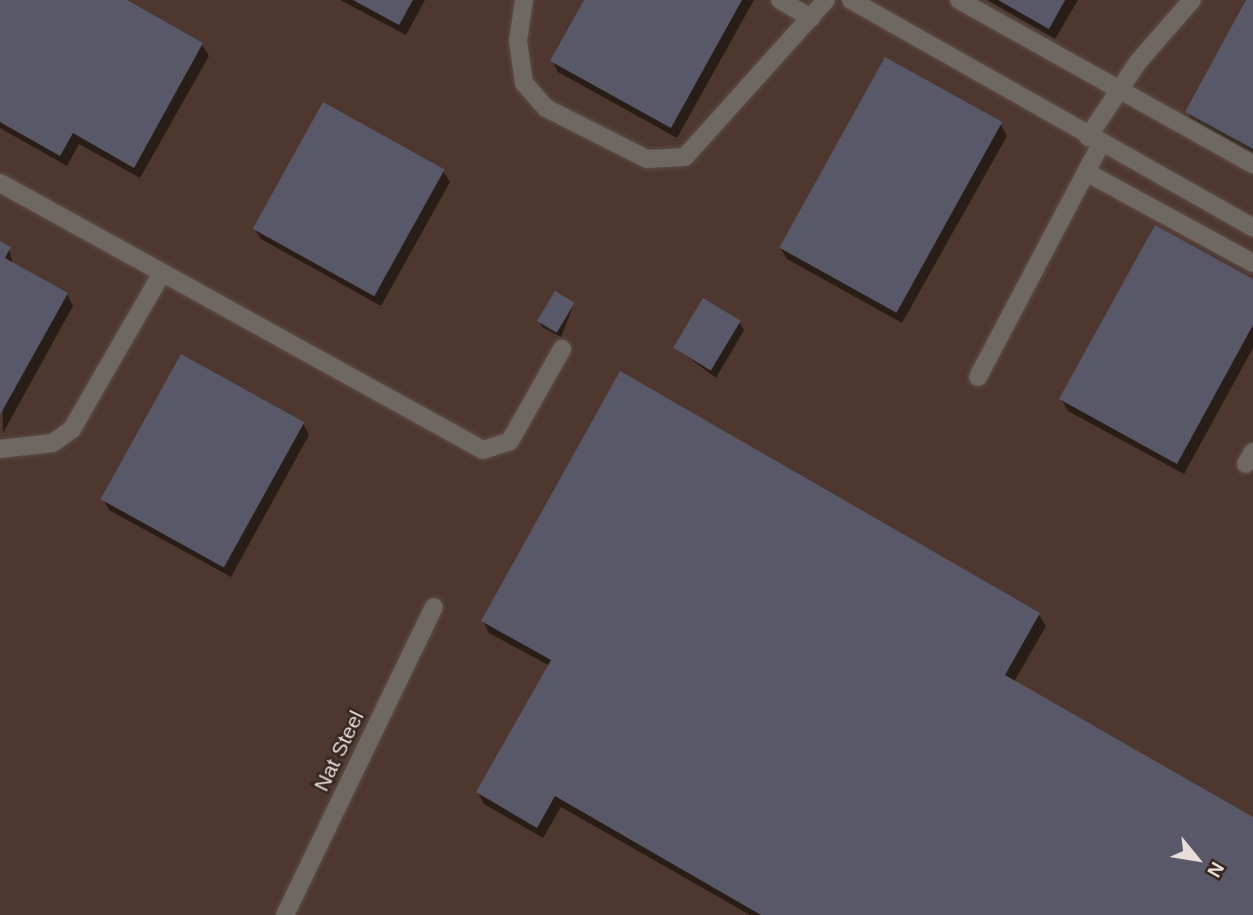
<!DOCTYPE html>
<style>
body{margin:0}
#map{position:relative;width:1253px;height:915px;overflow:hidden;background:#41312b;font-family:Arial,sans-serif}
div>[style]{position:absolute}
.built>*{inset:0;background:#4e372e;transform-origin:0 0}
.shadow>*{inset:0;background:#0007}
.building>*{inset:0;background:#595868;transform-origin:0 0}
.roads{filter:drop-shadow(0 0 2px #5c4d47) drop-shadow(0 0 2px #5c4d47)}
.minor>*{height:18px;margin:-9px;padding:0 9px;transform-origin:9px;border-radius:9px;background:#6e6762}
span{translate:-50% -50%;white-space:nowrap;text-align:center;line-height:1.15;-webkit-text-stroke:5px #372721;paint-order:stroke}
.street-label{font-size:21px;color:#e8ddd9}
.north{position:absolute;left:1162px;top:824px;width:70px;height:70px;-webkit-text-stroke:5px #372721;paint-order:stroke;rotate:120deg;font-size:19px;font-weight:700;line-height:28px;text-align:center;color:#e8ddd9}
.north::after{content:'';display:block;margin:auto;width:24px;height:32px;background:#e8ddd9;clip-path:polygon(50% 0,100% 100%,50% 72%,0 100%)}
</style>
<div id="map">
<div class="built">
<i style="left:0;top:0;width:1253px;height:915px"></i>
</div>
<div class="shadow">
<i style="clip-path:polygon(0 0,123px 0,202px 45px,209px 56px,140px 178px,79px 144px,67px 166px,0 128px)"></i>
<i style="clip-path:polygon(340px 0,425px 0,406px 35px)"></i>
<i style="clip-path:polygon(586px 0,754px 0,677px 138px,558px 72px,552px 61px)"></i>
<i style="clip-path:polygon(987px 0,1078px 0,1055px 39px)"></i>
<i style="clip-path:polygon(1248px 0,1253px 0,1253px 156px,1194px 123px,1187px 112px)"></i>
<i style="clip-path:polygon(1001px 125px,1007px 136px,902px 323px,787px 259px,780px 247px)"></i>
<i style="clip-path:polygon(443px 171px,450px 182px,381px 306px,261px 239px,254px 228px)"></i>
<i style="clip-path:polygon(0 243px,9px 249px,13px 264px,67px 294px,73px 306px,3px 433px)"></i>
<i style="clip-path:polygon(1253px 281px,1253px 348px,1184px 474px,1068px 411px,1061px 399px)"></i>
<i style="clip-path:polygon(574px 304px,561px 337px,542px 327px,539px 321px)"></i>
<i style="clip-path:polygon(739px 322px,744px 330px,716px 378px,676px 348px)"></i>
<i style="clip-path:polygon(621px 374px,1039px 615px,1046px 626px,1014px 682px,1253px 819px,1253px 915px,750px 915px,561px 807px,543px 838px,484px 804px,478px 792px,550px 666px,489px 633px,483px 621px)"></i>
<i style="clip-path:polygon(303px 423px,309px 435px,231px 577px,109px 510px,103px 499px)"></i>
</div>
<div class="building">
<i style="clip-path:polygon(0 0,127px 0,203px 43px,134px 168px,73px 133px,60px 156px,0 122px)"></i>
<i style="clip-path:polygon(353px 0,413px 0,399px 25px)"></i>
<i style="clip-path:polygon(584px 0,742px 0,671px 128px,550px 61px)"></i>
<i style="clip-path:polygon(998px 0,1065px 0,1049px 29px)"></i>
<i style="clip-path:polygon(1246px 0,1253px 0,1253px 149px,1185px 112px)"></i>
<i style="left:885px;top:57px;width:134px;height:218px;rotate:29deg"></i>
<i style="left:323px;top:102px;width:139px;height:145px;rotate:29deg"></i>
<i style="clip-path:polygon(1155px 225px,1253px 279px,1253px 325px,1177px 464px,1059px 399px)"></i>
<i style="clip-path:polygon(0 241px,11px 247px,5px 258px,68px 293px,0 415px)"></i>
<i style="left:555px;top:291px;width:23px;height:35px;rotate:31deg"></i>
<i style="left:703px;top:298px;width:44px;height:58px;rotate:31deg"></i>
<i style="left:181px;top:354px;width:141px;height:166px;rotate:29deg"></i>
<i style="clip-path:polygon(620px 371px,1040px 613px,1005px 675px,1253px 817px,1253px 915px,761px 915px,555px 796px,537px 828px,476px 792px,551px 660px,481px 621px)"></i>
</div>
<div class="roads">
<div class="minor">
<i style="left:524px;top:0;width:41px;rotate:98.3deg"></i>
<i style="left:518px;top:41px;width:42px;rotate:81.9deg"></i>
<i style="left:524px;top:83px;width:33px;rotate:49deg"></i>
<i style="left:546px;top:108px;width:113px;rotate:26.8deg"></i>
<i style="left:647px;top:159px;width:38px;rotate:-3deg"></i>
<i style="left:685px;top:157px;width:211px;rotate:-48.1deg"></i>
<i style="left:780px;top:0;width:36px;rotate:30deg"></i>
<i style="left:851px;top:0;width:462px;rotate:29.5deg"></i>
<i style="left:959px;top:0;width:337px;rotate:29.2deg"></i>
<i style="left:1088px;top:137px;width:90px;rotate:-56.3deg"></i>
<i style="left:1138px;top:62px;width:82px;rotate:-48.9deg"></i>
<i style="left:1086px;top:172px;width:190px;rotate:28.6deg"></i>
<i style="left:0;top:183px;width:552px;rotate:28.93deg"></i>
<i style="left:483px;top:450px;width:28px;rotate:-18deg"></i>
<i style="left:510px;top:441px;width:106px;rotate:-60.5deg"></i>
<i style="left:978px;top:377px;width:263px;rotate:-62.2deg"></i>
<i style="left:0;top:449px;width:53px;rotate:-6.5deg"></i>
<i style="left:53px;top:443px;width:24px;rotate:-36deg"></i>
<i style="left:72px;top:429px;width:180px;rotate:-60deg"></i>
<i style="left:1246px;top:464px;width:14px;rotate:-60deg"></i>
<i style="left:285px;top:915px;width:342px;rotate:-64.2deg"></i>
</div>
</div>
<div class="street-label">
<span style="left:339px;top:751px;rotate:-64deg">Nat Steel</span>
</div>
<div class="north">N</div>
</div>
